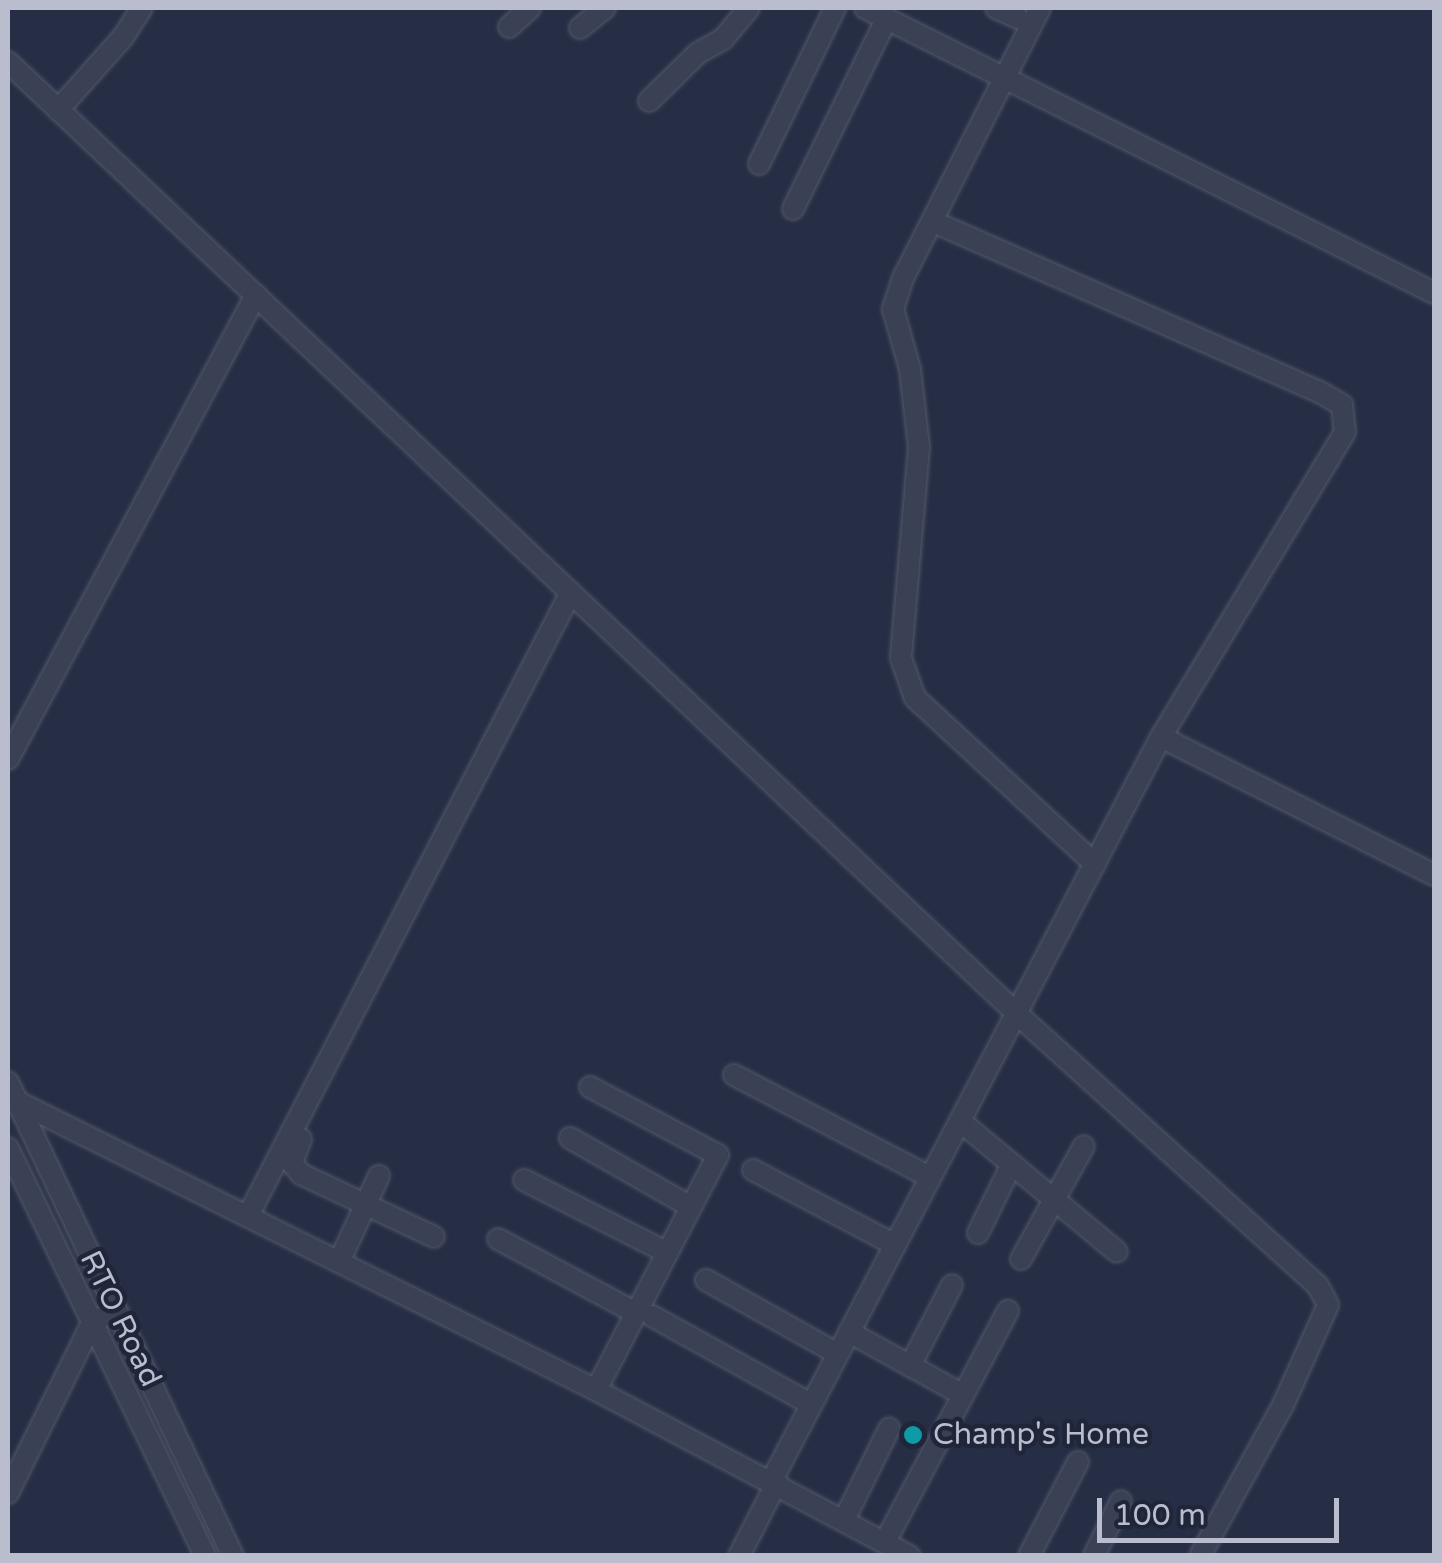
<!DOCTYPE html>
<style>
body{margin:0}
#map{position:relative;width:1442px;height:1563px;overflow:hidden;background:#262e45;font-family:"Varela Round",sans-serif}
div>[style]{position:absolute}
.roads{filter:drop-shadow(0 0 2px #54596b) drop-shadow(0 0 2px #54596b)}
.minor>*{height:20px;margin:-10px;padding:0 10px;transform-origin:10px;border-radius:10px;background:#3b4154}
.dots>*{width:28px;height:28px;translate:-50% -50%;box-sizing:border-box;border:5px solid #1f2639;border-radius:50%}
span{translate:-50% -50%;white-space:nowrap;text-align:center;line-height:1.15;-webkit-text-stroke:9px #1f2639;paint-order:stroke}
.street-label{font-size:30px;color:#b9bdcd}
.poi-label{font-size:30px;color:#b9bdcd}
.left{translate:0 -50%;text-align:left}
.frame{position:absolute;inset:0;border:10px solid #b9bdcd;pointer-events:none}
.scale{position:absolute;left:1097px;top:1498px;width:242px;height:45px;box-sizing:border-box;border:5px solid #b9bdcd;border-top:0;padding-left:12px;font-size:30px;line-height:35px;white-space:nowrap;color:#b9bdcd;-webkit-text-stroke:8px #1f2639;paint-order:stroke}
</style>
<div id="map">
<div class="roads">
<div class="minor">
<i style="left:865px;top:8px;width:636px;rotate:26.61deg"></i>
<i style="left:996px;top:8px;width:24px;rotate:24deg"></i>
<i style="left:1040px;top:8px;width:303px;rotate:116.9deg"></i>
<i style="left:903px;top:278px;width:33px;rotate:108deg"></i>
<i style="left:893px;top:309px;width:62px;rotate:74.2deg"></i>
<i style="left:910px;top:369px;width:79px;rotate:83.4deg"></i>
<i style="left:919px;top:447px;width:212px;rotate:94.9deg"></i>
<i style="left:901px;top:658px;width:42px;rotate:70.7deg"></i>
<i style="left:915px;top:698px;width:245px;rotate:42.7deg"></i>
<i style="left:509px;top:27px;width:28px;rotate:-42deg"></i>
<i style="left:580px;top:28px;width:32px;rotate:-39deg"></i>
<i style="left:8px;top:62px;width:1386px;rotate:43.33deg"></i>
<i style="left:1016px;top:1013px;width:407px;rotate:42.1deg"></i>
<i style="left:1318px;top:1286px;width:21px;rotate:62deg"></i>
<i style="left:1328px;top:1305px;width:110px;rotate:114.2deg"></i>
<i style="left:1283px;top:1405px;width:172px;rotate:118.8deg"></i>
<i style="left:649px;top:101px;width:69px;rotate:-44.4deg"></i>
<i style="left:698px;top:53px;width:29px;rotate:-29deg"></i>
<i style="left:723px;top:39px;width:40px;rotate:-50deg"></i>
<i style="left:58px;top:110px;width:98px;rotate:-48.3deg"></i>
<i style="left:123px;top:37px;width:35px;rotate:-57deg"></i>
<i style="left:759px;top:164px;width:174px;rotate:-64deg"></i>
<i style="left:793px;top:209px;width:213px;rotate:-63.8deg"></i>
<i style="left:934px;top:222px;width:420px;rotate:23.8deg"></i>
<i style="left:1318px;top:391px;width:28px;rotate:30deg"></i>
<i style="left:1342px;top:405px;width:27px;rotate:84deg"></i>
<i style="left:1345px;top:432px;width:356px;rotate:121.1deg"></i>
<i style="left:8px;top:759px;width:526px;rotate:-61.88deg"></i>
<i style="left:734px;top:1075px;width:221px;rotate:27.5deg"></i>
<i style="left:8px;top:1082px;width:525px;rotate:64.61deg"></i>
<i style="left:590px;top:1087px;width:145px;rotate:28deg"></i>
<i style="left:718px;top:1155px;width:265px;rotate:117.4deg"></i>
<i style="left:8px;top:1097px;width:657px;rotate:26.49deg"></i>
<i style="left:596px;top:1390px;width:355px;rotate:27.9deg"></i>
<i style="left:960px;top:1121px;width:204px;rotate:39.8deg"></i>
<i style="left:570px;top:1138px;width:139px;rotate:29.7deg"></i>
<i style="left:301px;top:1139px;width:26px;rotate:111deg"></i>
<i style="left:292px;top:1163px;width:14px;rotate:51deg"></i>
<i style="left:301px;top:1174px;width:147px;rotate:25.3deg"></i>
<i style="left:8px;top:1148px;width:453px;rotate:64.2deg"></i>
<i style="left:753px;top:1170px;width:161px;rotate:27.8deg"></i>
<i style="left:524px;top:1180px;width:161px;rotate:26.9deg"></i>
<i style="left:249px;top:1214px;width:700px;rotate:-62.63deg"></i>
<i style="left:978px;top:1233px;width:77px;rotate:-63.8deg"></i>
<i style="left:498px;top:1239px;width:157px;rotate:28.2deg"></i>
<i style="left:1021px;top:1259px;width:129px;rotate:-60.9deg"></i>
<i style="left:339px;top:1262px;width:95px;rotate:-65.1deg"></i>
<i style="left:706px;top:1280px;width:151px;rotate:29.3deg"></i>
<i style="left:652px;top:1316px;width:182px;rotate:29deg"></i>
<i style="left:849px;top:1332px;width:130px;rotate:28.9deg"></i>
<i style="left:910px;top:1366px;width:91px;rotate:-62.6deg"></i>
<i style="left:772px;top:1480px;width:839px;rotate:-62.37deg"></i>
<i style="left:1161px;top:737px;width:306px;rotate:26.8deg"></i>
<i style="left:8px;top:1493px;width:192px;rotate:-63.7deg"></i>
<i style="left:93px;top:1321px;width:9px;rotate:-21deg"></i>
<i style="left:844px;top:1520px;width:102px;rotate:-63.7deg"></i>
<i style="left:885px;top:1542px;width:262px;rotate:-62deg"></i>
<i style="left:739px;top:1556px;width:83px;rotate:-62.8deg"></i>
<i style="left:1029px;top:1556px;width:106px;rotate:-62.5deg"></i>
<i style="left:1094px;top:1556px;width:61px;rotate:-63.9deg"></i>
</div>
</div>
<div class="dots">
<i style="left:913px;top:1435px;background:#0f9aa8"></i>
</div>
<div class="street-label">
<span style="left:120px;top:1319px;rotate:64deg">RTO Road</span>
</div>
<div class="poi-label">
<span class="left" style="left:933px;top:1435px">Champ's Home</span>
</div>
<div class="frame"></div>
<div class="scale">100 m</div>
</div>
